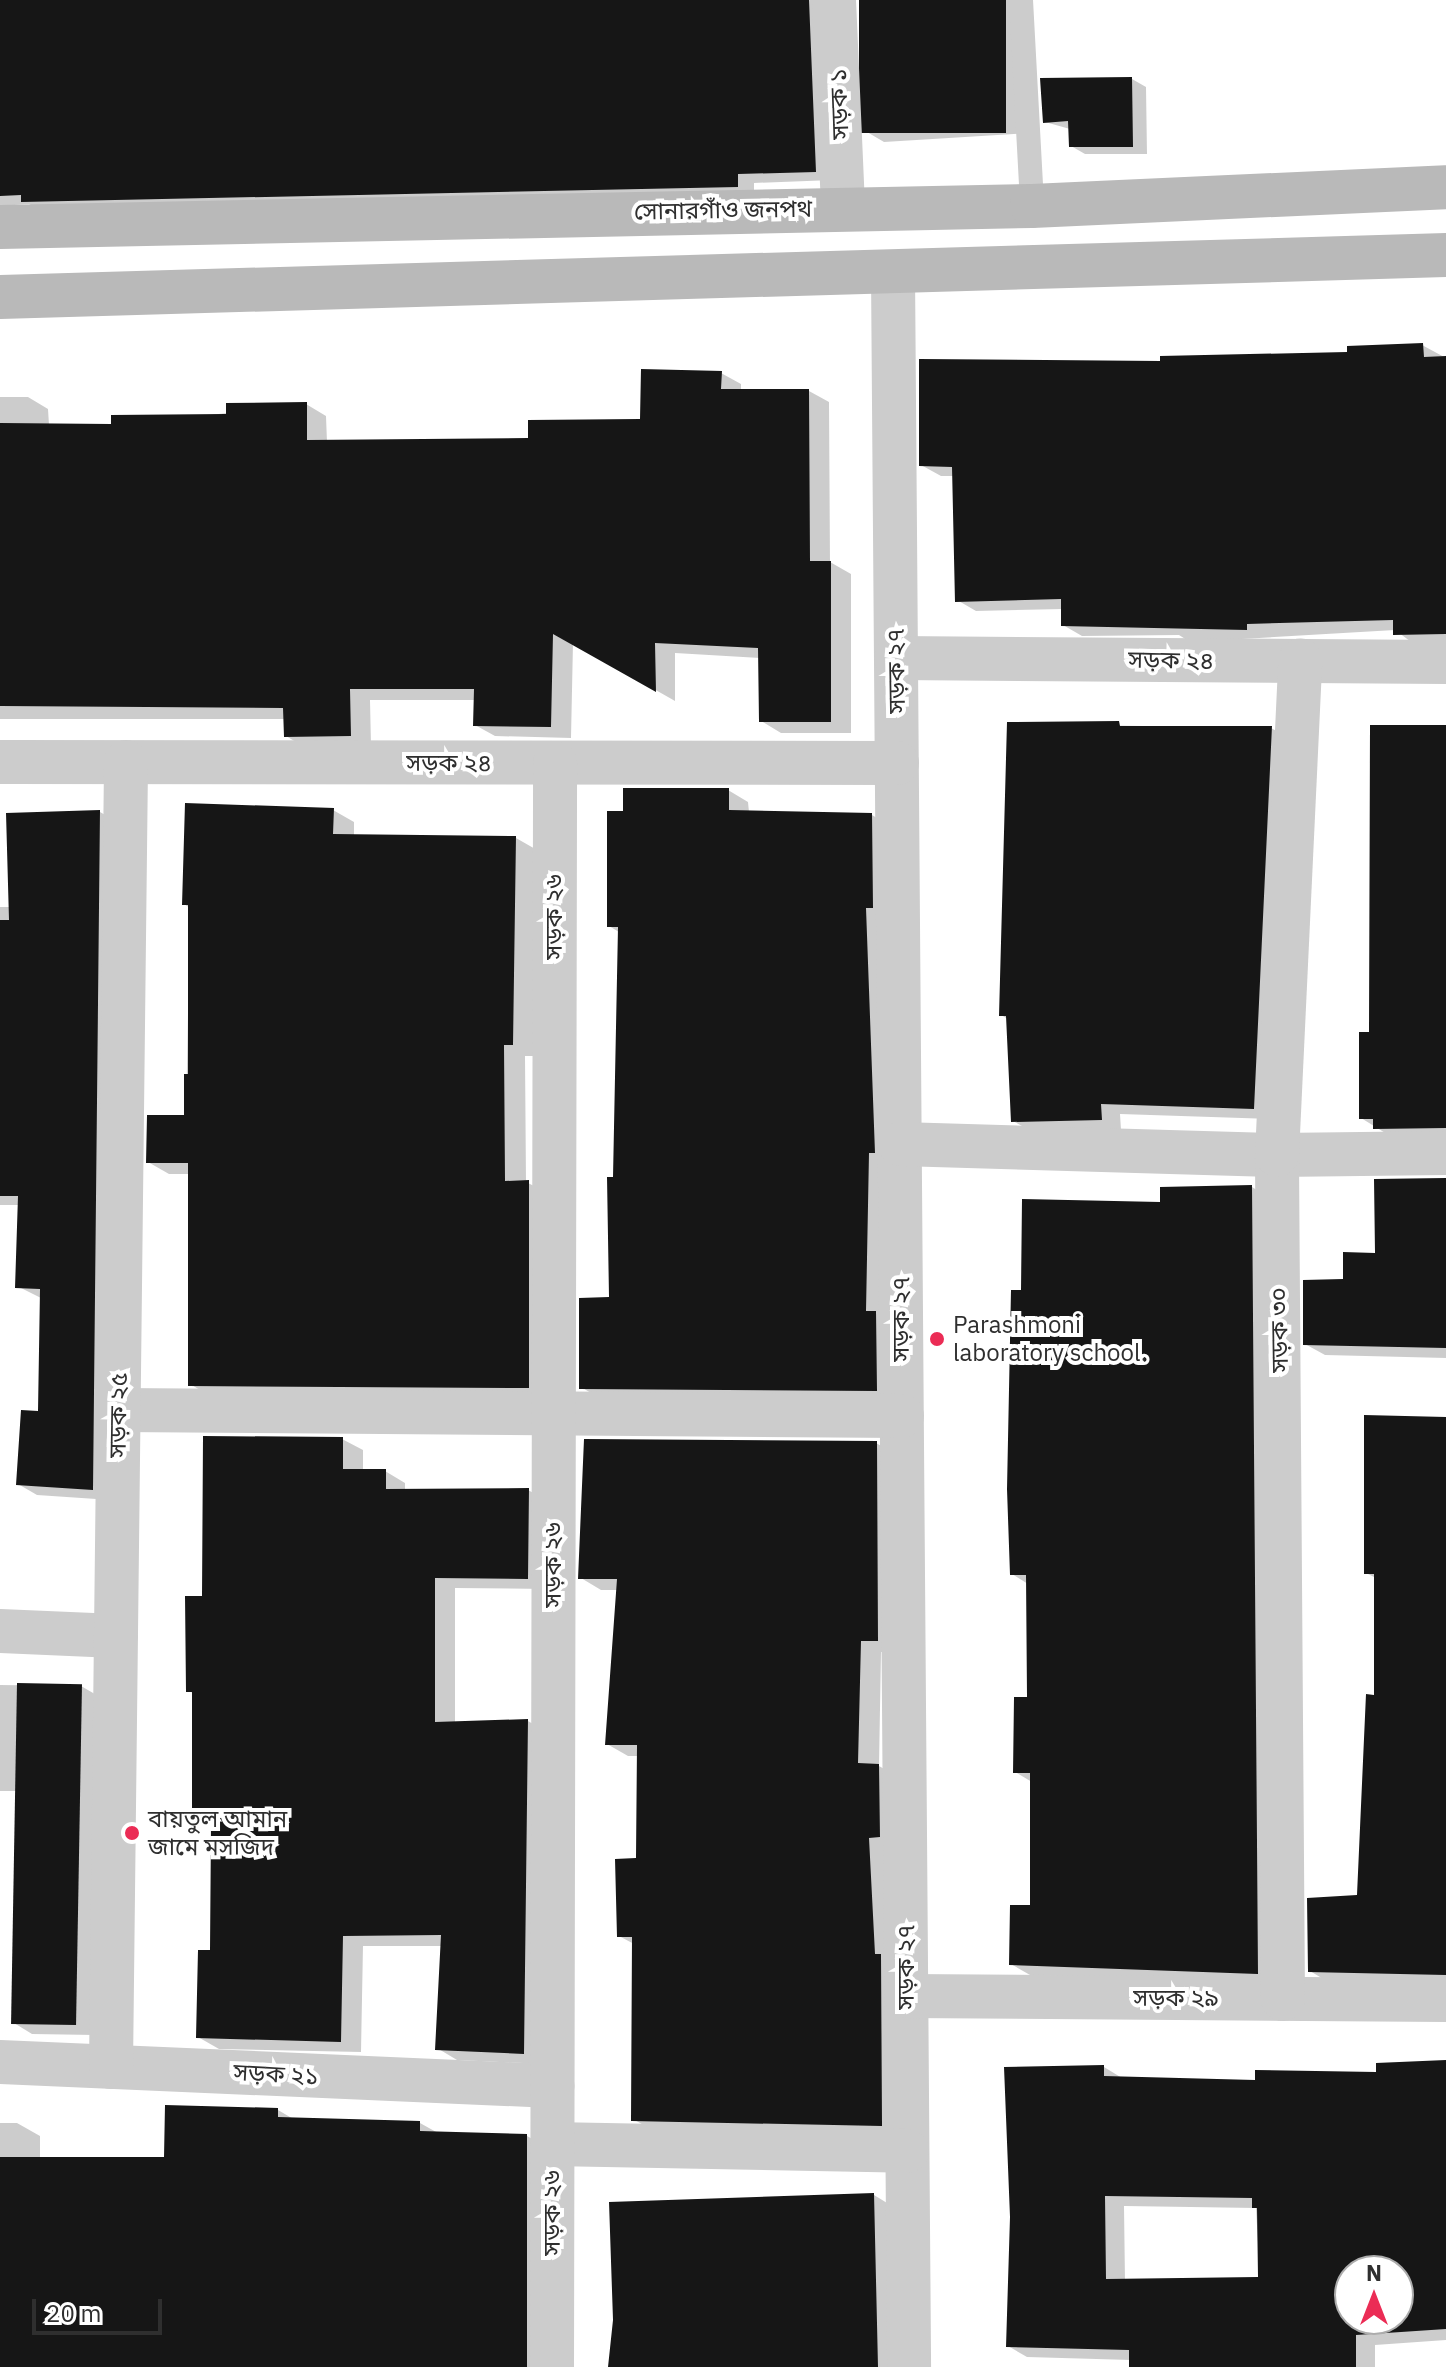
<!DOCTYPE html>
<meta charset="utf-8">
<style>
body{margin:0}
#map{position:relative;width:1446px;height:2367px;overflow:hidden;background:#fff;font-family:"IBM Plex Sans","Noto Sans Bengali",sans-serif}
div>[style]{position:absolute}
.shadow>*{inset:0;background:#0003}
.building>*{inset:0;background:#161616;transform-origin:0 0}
.lane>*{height:24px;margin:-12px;padding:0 12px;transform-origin:12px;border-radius:12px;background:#ccc}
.street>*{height:44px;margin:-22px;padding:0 22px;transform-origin:22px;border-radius:22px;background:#ccc}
.secondary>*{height:44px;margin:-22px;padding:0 22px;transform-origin:22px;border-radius:22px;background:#b9b9b9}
.dots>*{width:22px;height:22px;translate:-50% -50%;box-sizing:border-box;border:4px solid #fff;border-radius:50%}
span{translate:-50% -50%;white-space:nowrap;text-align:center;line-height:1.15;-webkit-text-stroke:8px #fff;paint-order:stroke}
.street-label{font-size:24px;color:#2f2f2f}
.poi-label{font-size:24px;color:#2f2f2f}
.left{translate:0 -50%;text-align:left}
.north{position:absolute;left:1334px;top:2255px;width:80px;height:80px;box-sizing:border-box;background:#fff;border:2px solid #acacac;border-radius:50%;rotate:0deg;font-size:22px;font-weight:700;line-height:32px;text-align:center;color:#2f2f2f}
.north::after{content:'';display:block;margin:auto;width:28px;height:36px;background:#eb2c55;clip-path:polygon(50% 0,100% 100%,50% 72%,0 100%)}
.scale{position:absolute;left:32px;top:2299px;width:130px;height:36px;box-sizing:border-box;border:4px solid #2f2f2f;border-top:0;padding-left:10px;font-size:24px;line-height:28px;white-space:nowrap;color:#2f2f2f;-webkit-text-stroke:6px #fff;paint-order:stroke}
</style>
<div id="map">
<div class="shadow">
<i style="clip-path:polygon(0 0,832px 0,833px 180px,754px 183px,754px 196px,40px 210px,29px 204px,0 206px)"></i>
<i style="clip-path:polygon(861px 0,1022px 0,1029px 133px,884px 142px,867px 132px)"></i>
<i style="clip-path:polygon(1132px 79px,1146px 87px,1147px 154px,1085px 154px,1071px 146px,1070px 129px,1045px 122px)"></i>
<i style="clip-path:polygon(1422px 345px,1446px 358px,1446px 643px,1414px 644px,1395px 630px,1190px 642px,1179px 635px,1082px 636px,1063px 625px,1063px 609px,976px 611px,957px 600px,954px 476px,941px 476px,921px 465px,1162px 363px,1349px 354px)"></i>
<i style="clip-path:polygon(721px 373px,741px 384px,741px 391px,809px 391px,829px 402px,830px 562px,851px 574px,851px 733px,781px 733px,761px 721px,760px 658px,675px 653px,675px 701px,573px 643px,571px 738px,495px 736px,475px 725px,475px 700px,370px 700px,371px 746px,306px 748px,286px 736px,286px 719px,0 719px,0 397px,28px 397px,48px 409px,49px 425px,113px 426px,306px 404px,326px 416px,327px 442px,530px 440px,642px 421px)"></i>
<i style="clip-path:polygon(1009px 724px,1271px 728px,1291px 739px,1273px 1119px,1120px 1114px,1121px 1130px,1033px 1132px,1013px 1121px,1008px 1019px,1001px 1015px)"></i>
<i style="clip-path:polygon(1446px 728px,1446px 1140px,1395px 1139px,1361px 1118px,1371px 1034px)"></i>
<i style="clip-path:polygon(728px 790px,748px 802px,749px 812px,872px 815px,892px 827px,896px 1401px,601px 1399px,581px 1387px,611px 1299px,619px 932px,609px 926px,626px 813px)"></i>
<i style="clip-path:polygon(333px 810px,354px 822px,354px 837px,516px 838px,537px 850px,534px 1056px,525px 1056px,526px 1182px,550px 1194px,549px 1399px,212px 1397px,190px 1384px,190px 1174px,169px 1174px,148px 1162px,186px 1117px,190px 908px,184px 904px)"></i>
<i style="clip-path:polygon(100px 812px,119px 823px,111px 1500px,37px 1495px,18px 1484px,40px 1413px,41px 1298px,17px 1286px,20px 1205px,0 1205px,0 907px,11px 907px)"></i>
<i style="clip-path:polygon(1446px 1180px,1446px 1358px,1325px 1355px,1305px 1344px)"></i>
<i style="clip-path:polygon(1252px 1187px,1271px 1199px,1277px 1984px,1030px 1975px,1011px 1964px,1032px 1907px,1032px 1782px,1015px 1772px,1029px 1699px,1028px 1584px,1012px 1574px,1023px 1292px,1162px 1204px)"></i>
<i style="clip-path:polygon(1446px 1419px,1446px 1985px,1330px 1983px,1310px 1971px,1358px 1897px,1376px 1697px,1376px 1578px,1366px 1573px)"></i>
<i style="clip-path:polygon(342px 1439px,363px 1450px,363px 1471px,385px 1471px,405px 1483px,405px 1490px,528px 1490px,548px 1501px,548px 1589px,455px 1588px,455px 1723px,528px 1721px,548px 1733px,544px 2064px,457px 2060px,437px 2048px,443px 1946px,363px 1946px,361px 2052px,219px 2049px,198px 2037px,212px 1952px,213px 1824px,194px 1694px,188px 1690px,204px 1598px)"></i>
<i style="clip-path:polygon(876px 1443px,897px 1455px,899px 1652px,881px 1652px,879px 1766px,900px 1778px,902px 2136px,654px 2131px,633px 2119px,634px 1944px,619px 1936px,638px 1860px,639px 1756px,628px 1756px,607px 1744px,618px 1590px,601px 1590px,581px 1578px)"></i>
<i style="clip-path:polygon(0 1685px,81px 1686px,100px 1697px,95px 2035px,32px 2034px,14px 2023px,17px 1791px,0 1791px)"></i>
<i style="clip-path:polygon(evenodd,1446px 2062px,1446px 2340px,1375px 2345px,1375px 2367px,1131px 2367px,1131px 2360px,1027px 2357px,1008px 2346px,1104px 2067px,1122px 2078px,1257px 2082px,1379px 2074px,1446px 2062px,1124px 2206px,1256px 2208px,1260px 2279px,1125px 2281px,1124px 2206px,1446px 2062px,1350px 2271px,1398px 2271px,1398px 2319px,1350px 2319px,1350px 2271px)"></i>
<i style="clip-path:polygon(278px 2110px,295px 2120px,420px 2123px,438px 2133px,527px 2136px,550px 2149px,549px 2367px,0 2367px,0 2123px,17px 2123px,40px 2136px,40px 2159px,166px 2159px)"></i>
<i style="clip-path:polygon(874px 2195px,892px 2206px,896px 2367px,612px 2367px)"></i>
</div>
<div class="building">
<i style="clip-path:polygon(0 0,809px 0,816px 172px,738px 174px,738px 187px,21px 202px,21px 195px,0 196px)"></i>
<i style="left:859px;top:0;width:147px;height:133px"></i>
<i style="clip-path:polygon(1132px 77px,1133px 147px,1069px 147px,1068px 121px,1043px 123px,1040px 78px)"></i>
<i style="clip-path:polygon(1423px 343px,1424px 357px,1446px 356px,1446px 634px,1393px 635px,1393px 620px,1247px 624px,1247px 630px,1061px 626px,1061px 599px,955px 602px,952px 467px,919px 466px,919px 359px,1160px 361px,1160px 356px,1347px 352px,1347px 346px)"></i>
<i style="clip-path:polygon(641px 369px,722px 371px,721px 389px,809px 389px,810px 561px,831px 561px,831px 722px,759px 722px,758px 648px,655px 643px,656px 692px,553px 634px,551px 727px,473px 726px,474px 689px,350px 689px,351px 736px,284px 737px,283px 708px,0 706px,0 423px,111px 424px,111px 415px,226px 414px,226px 403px,307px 402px,307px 440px,528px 438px,528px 420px,640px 419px)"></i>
<i style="clip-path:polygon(1119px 721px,1120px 726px,1272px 726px,1254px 1109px,1101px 1104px,1102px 1120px,1011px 1122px,1006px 1016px,999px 1016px,1007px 722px)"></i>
<i style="clip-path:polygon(1370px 725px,1446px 725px,1446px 1128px,1373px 1129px,1373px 1119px,1359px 1119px,1359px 1032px,1369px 1032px)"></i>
<i style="clip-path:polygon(623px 788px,729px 788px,729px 810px,872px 813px,873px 908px,866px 908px,875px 1153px,869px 1153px,866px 1311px,876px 1311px,877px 1391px,579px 1389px,579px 1298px,609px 1297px,607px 1177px,613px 1177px,618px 927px,607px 927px,607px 811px,623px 811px)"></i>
<i style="clip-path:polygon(185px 803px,334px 808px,333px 834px,516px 836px,513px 1045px,504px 1045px,505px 1181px,529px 1180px,529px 1388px,188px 1386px,188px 1163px,146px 1163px,147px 1115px,184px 1115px,184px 1074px,188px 1074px,188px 905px,182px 905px)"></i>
<i style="clip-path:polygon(100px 810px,93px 1490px,16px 1485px,21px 1410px,38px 1411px,40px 1289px,15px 1288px,18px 1196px,0 1196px,0 920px,9px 920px,6px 813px)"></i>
<i style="clip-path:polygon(1446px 1178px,1446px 1348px,1303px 1345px,1303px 1280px,1343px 1279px,1343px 1252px,1375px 1253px,1374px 1179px)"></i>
<i style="clip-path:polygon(1252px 1185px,1258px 1974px,1009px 1965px,1010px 1905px,1030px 1905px,1030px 1773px,1013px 1773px,1014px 1697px,1027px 1697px,1026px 1575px,1010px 1575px,1007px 1489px,1011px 1290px,1021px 1290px,1022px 1199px,1160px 1202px,1160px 1187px)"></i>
<i style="clip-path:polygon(1364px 1415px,1446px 1417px,1446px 1975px,1308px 1972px,1307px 1898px,1357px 1895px,1366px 1694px,1374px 1695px,1374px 1574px,1364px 1574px)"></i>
<i style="clip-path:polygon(203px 1436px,343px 1437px,343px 1469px,386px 1469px,386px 1489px,529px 1488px,528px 1579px,435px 1578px,435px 1722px,528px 1719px,524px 2054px,435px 2050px,441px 1935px,343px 1936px,341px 2042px,196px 2038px,198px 1950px,210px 1950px,211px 1825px,192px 1812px,192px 1692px,186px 1692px,185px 1596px,202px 1596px)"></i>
<i style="clip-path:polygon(584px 1439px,877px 1441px,878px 1641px,861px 1641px,858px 1763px,879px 1764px,880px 1837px,869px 1838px,875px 1954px,881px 1954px,882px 2126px,631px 2121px,632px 1937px,617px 1937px,615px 1859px,636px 1858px,637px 1745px,605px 1745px,617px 1579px,578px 1579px)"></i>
<i style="left:17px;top:1683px;width:65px;height:341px;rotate:1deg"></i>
<i style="clip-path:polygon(evenodd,1446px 2060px,1446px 2329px,1356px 2335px,1356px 2367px,1129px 2367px,1129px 2350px,1006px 2347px,1010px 2217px,1004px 2067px,1104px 2065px,1104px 2076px,1255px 2080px,1255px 2070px,1376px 2072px,1376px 2063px,1446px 2060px,1105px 2196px,1252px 2198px,1252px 2208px,1257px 2208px,1258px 2277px,1106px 2279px,1105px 2196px,1446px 2060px,1350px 2271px,1398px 2271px,1398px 2319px,1350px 2319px,1350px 2271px)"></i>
<i style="clip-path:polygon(165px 2105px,278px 2108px,278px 2117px,420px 2121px,420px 2131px,527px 2134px,527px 2367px,0 2367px,0 2157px,164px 2157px)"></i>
<i style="clip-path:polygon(874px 2193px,878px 2367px,608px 2367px,613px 2320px,609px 2202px)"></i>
</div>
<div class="lane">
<i style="left:1021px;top:0;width:206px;rotate:86.9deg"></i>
</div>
<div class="street">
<i style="left:834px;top:0;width:207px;rotate:87.5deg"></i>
<i style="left:893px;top:272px;width:2095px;rotate:89.56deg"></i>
<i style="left:896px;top:658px;width:550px;rotate:0.42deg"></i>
<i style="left:0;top:762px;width:897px;rotate:0.06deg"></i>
<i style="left:900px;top:1144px;width:377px;rotate:1.7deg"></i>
<i style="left:1277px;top:1155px;width:169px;rotate:-0.7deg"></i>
<i style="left:119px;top:1410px;width:783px;rotate:0.44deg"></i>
<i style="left:0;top:1631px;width:116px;rotate:2.5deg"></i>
<i style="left:906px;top:1996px;width:540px;rotate:0.42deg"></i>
<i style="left:1283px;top:1999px;width:844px;rotate:-90.41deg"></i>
<i style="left:1277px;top:1155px;width:495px;rotate:-87.3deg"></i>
<i style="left:0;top:2062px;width:553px;rotate:2.49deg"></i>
<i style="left:111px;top:2067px;width:1305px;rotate:-89.34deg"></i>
<i style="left:552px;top:2144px;width:355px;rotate:1.1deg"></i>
<i style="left:552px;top:2367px;width:1604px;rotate:-89.89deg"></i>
</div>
<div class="secondary">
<i style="left:0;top:227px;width:1032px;rotate:-1.17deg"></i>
<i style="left:1032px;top:206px;width:414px;rotate:-2.6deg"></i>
<i style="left:0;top:297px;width:1447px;rotate:-1.66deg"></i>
</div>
<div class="dots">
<i style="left:937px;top:1339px;background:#eb2c55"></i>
<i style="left:132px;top:1833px;background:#eb2c55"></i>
</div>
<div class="street-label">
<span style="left:839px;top:104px;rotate:-92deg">সড়ক ১</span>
<span style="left:723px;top:210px;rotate:-1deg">সোনারগাঁও জনপথ</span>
<span style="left:1171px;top:660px;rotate:1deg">সড়ক ২৪</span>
<span style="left:896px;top:671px;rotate:-91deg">সড়ক ২৭</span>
<span style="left:449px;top:763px">সড়ক ২৪</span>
<span style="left:554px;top:917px;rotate:-90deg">সড়ক ২৬</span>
<span style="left:901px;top:1319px;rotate:-90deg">সড়ক ২৭</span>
<span style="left:1279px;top:1330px;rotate:-91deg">সড়ক ৩০</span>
<span style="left:118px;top:1415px;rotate:-89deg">সড়ক ২৫</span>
<span style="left:553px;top:1565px;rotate:-90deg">সড়ক ২৬</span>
<span style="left:906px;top:1967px;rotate:-90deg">সড়ক ২৭</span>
<span style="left:1176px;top:1998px">সড়ক ২৯</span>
<span style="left:276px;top:2074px;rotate:3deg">সড়ক ২১</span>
<span style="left:552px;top:2213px;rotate:-90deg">সড়ক ২৬</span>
</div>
<div class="poi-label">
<span class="left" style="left:953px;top:1339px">Parashmoni<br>laboratory school.</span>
<span class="left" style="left:148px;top:1833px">বায়তুল আমান<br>জামে মসজিদ</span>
</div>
<div class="north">N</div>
<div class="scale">20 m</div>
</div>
